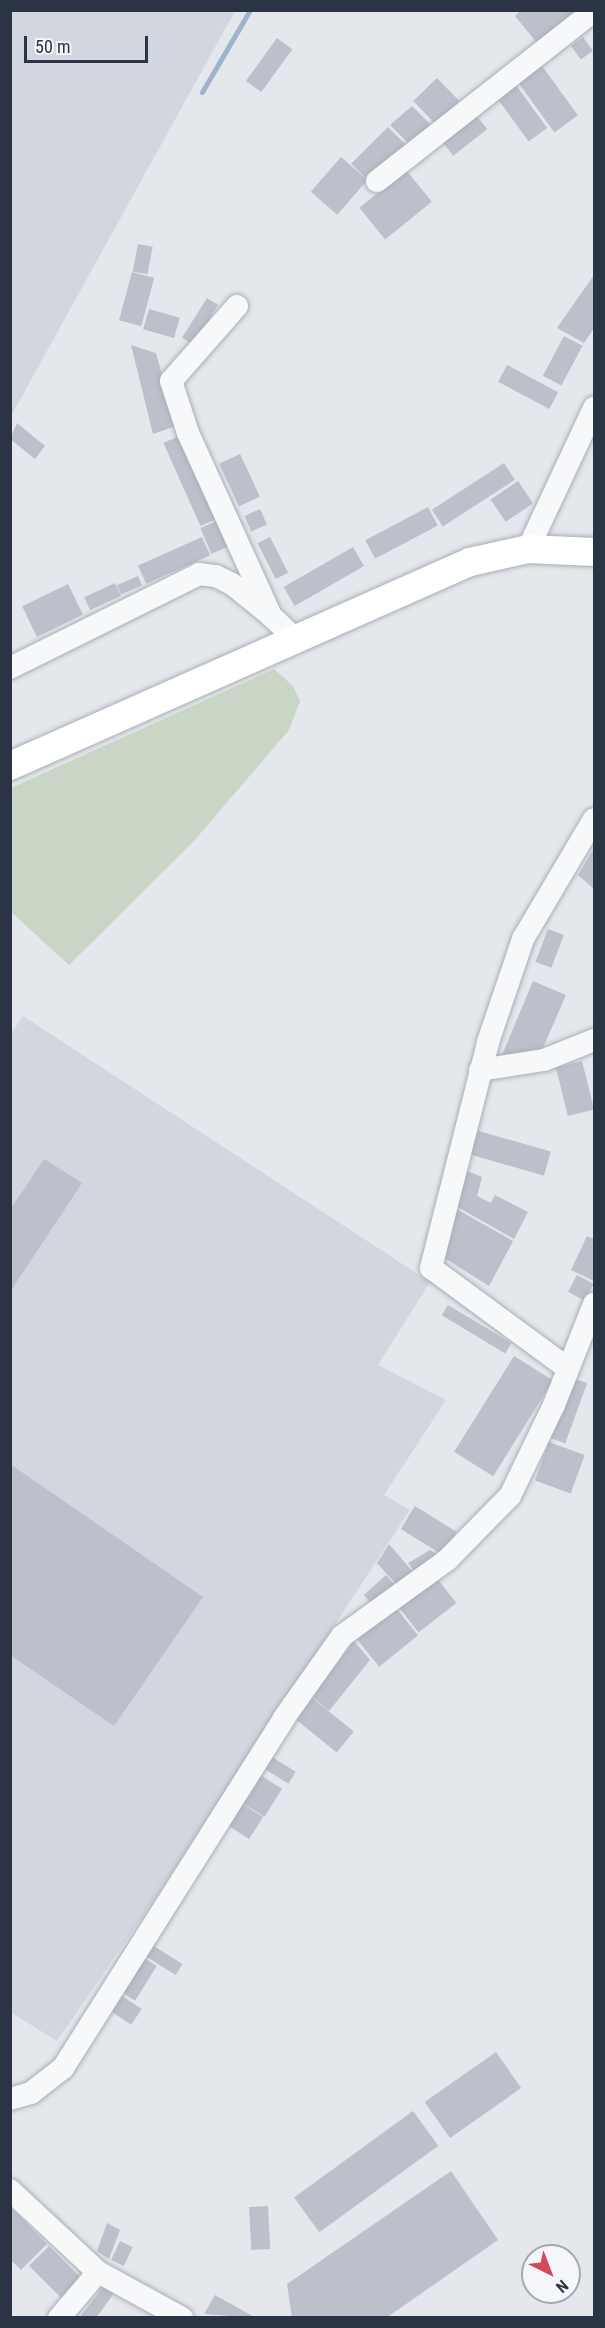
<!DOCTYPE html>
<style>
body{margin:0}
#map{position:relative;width:605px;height:2328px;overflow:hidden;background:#e4e7ec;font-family:"Roboto Condensed",sans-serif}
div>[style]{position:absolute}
.built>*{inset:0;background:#d2d6de}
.green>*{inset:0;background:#c9d6c5}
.stream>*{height:5px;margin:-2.5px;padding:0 2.5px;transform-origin:2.5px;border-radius:2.5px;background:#9fb4cc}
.building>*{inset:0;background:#bbc0ca;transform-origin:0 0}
.roads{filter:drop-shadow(0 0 2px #a9aeb7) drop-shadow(0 0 2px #a9aeb7)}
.minor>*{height:22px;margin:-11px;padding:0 11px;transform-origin:11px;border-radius:11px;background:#f7f8fa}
.major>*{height:28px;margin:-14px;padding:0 14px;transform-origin:14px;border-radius:14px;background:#fff}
span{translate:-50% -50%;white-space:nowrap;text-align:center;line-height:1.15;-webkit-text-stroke:5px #f4f6f9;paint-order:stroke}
.frame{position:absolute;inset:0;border:12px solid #2b3445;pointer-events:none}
.north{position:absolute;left:521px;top:2244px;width:60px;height:60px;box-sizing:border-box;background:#f4f6f9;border:2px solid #a4a8b1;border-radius:50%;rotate:138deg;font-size:16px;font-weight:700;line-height:24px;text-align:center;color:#2b3445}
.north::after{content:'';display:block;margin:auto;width:21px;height:27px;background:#d1495b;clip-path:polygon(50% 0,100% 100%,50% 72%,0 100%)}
.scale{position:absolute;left:24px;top:36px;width:124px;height:27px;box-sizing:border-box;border:3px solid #2b3445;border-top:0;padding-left:8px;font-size:18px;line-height:21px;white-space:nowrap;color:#2b3445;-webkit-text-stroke:4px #f4f6f9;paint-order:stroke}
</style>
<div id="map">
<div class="built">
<i style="clip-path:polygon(11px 10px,235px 11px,11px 416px,10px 11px)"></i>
<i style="clip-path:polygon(23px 1016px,430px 1282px,378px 1365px,446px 1400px,384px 1495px,410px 1510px,159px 1893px,57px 2041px,10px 2012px,10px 1035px)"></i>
</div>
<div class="green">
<i style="clip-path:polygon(274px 669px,293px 686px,300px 701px,289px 730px,193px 842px,69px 965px,11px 912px,11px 788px)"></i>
</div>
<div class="stream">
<i style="left:202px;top:92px;width:95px;rotate:-59.7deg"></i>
</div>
<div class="building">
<i style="clip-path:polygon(521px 10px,579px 10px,538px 44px,515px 16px)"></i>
<i style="left:583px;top:37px;width:17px;height:15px;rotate:54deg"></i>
<i style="left:277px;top:38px;width:19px;height:53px;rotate:36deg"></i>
<i style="left:542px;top:66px;width:61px;height:29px;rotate:54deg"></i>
<i style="left:437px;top:78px;width:32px;height:33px;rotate:46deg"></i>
<i style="left:516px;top:85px;width:53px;height:23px;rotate:54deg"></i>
<i style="clip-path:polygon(412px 106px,431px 125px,408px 143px,390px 125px)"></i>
<i style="left:476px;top:115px;width:18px;height:43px;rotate:52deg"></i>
<i style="left:388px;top:127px;width:25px;height:52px;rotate:45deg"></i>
<i style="left:341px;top:157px;width:35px;height:46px;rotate:41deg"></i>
<i style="left:406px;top:170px;width:41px;height:60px;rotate:51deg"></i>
<i style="left:138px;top:244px;width:15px;height:28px;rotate:11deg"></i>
<i style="left:132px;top:272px;width:23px;height:50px;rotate:15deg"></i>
<i style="clip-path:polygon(594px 275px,594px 328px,584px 343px,557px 328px)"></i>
<i style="left:207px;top:298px;width:13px;height:47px;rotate:32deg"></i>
<i style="left:149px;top:309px;width:32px;height:21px;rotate:16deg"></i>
<i style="left:564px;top:336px;width:21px;height:45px;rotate:28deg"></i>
<i style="clip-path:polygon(131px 345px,156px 353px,176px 426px,153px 434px)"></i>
<i style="left:507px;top:365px;width:58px;height:19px;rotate:28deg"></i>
<i style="clip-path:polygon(17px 423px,45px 446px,35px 459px,10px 439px)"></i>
<i style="left:179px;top:436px;width:91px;height:17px;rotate:66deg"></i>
<i style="left:240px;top:454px;width:47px;height:23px;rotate:65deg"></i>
<i style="left:504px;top:463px;width:20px;height:86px;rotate:57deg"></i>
<i style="left:518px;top:481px;width:27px;height:33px;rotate:56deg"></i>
<i style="left:428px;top:507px;width:21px;height:71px;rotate:62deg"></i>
<i style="left:260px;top:509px;width:17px;height:17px;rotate:66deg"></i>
<i style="left:217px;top:521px;width:28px;height:18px;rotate:67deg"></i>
<i style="left:202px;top:537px;width:20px;height:70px;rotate:66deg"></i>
<i style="left:270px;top:537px;width:40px;height:14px;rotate:63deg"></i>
<i style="left:353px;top:547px;width:22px;height:80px;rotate:60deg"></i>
<i style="left:138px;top:576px;width:10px;height:23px;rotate:66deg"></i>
<i style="left:115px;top:583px;width:14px;height:34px;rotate:65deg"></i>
<i style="left:68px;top:584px;width:34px;height:51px;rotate:64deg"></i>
<i style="clip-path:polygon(594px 848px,594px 889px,578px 875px)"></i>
<i style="left:548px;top:929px;width:17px;height:35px;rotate:21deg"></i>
<i style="clip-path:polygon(533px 981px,566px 995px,539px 1057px,500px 1060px)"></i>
<i style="left:582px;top:1061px;width:50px;height:27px;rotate:76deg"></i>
<i style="left:472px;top:1129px;width:82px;height:25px;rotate:16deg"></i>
<i style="clip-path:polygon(44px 1159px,82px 1183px,10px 1292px,10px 1210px)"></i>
<i style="clip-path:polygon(462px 1169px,482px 1177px,477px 1196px,491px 1203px,495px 1195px,528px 1212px,514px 1239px,454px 1205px)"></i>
<i style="clip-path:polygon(453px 1207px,513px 1241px,489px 1286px,443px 1257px)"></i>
<i style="clip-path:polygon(587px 1236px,594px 1239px,594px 1281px,571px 1270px)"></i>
<i style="left:577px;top:1275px;width:19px;height:19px;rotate:28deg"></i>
<i style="left:448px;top:1305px;width:74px;height:12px;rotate:31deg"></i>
<i style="left:514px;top:1356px;width:46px;height:113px;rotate:32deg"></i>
<i style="left:573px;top:1378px;width:15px;height:64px;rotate:20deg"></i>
<i style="left:549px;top:1442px;width:38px;height:41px;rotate:20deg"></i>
<i style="clip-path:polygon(10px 1464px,203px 1597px,114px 1726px,10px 1655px)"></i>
<i style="left:415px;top:1506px;width:49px;height:27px;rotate:32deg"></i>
<i style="clip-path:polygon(389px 1544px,413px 1572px,396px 1584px,377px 1563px)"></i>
<i style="clip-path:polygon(430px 1550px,438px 1555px,414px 1571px,408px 1563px)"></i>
<i style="left:386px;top:1575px;width:13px;height:30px;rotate:48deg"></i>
<i style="left:436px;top:1577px;width:33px;height:48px;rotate:52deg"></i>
<i style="left:396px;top:1608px;width:35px;height:50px;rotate:51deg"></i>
<i style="clip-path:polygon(354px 1641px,370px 1660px,329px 1711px,312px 1697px)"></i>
<i style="left:311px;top:1697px;width:55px;height:27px;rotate:39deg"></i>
<i style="left:272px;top:1757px;width:28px;height:14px;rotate:32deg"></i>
<i style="left:260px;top:1775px;width:26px;height:33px;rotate:32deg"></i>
<i style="left:243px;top:1804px;width:24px;height:26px;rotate:33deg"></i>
<i style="left:152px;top:1945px;width:36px;height:13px;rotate:32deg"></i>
<i style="left:144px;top:1958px;width:15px;height:41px;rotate:32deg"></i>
<i style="left:121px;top:1995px;width:25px;height:19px;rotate:34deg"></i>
<i style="left:496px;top:2052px;width:44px;height:87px;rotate:55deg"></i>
<i style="left:413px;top:2111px;width:43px;height:147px;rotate:54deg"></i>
<i style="clip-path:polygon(451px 2171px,498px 2240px,386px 2318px,292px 2318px,287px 2284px)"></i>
<i style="left:268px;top:2206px;width:43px;height:19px;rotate:87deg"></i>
<i style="clip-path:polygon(12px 2209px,47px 2244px,21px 2270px,10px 2259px)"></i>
<i style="clip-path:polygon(107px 2223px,120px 2230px,109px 2259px,97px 2251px)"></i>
<i style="left:120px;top:2241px;width:14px;height:21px;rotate:25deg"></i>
<i style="left:49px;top:2246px;width:45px;height:28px;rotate:45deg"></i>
<i style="clip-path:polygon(107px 2282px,117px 2289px,96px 2318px,79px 2318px)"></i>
<i style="clip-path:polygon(215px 2295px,256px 2318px,204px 2314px)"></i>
</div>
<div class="roads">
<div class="minor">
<i style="left:377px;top:181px;width:276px;rotate:-38.1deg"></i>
<i style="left:237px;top:306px;width:100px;rotate:131.3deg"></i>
<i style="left:171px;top:381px;width:55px;rotate:71.9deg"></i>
<i style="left:188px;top:433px;width:201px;rotate:65.6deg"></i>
<i style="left:271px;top:616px;width:34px;rotate:43deg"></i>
<i style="left:528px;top:549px;width:156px;rotate:-64.9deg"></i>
<i style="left:10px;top:668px;width:211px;rotate:-26.4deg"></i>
<i style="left:199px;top:574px;width:17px;rotate:7deg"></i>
<i style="left:216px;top:576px;width:18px;rotate:27deg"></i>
<i style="left:232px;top:584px;width:46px;rotate:38.9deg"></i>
<i style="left:480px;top:1070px;width:65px;rotate:-8.9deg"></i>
<i style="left:544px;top:1060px;width:54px;rotate:-21.8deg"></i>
<i style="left:566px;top:1367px;width:167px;rotate:-143.7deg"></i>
<i style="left:431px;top:1268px;width:233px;rotate:-75.8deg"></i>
<i style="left:488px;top:1042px;width:109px;rotate:-71.2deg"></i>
<i style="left:523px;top:939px;width:139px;rotate:-59.4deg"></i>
<i style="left:10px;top:2099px;width:22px;rotate:-16deg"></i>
<i style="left:31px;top:2093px;width:41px;rotate:-38deg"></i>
<i style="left:63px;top:2068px;width:414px;rotate:-57.7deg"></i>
<i style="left:284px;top:1718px;width:100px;rotate:-54.7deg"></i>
<i style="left:342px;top:1636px;width:130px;rotate:-35.9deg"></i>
<i style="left:447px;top:1560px;width:90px;rotate:-45.5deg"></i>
<i style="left:510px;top:1496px;width:101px;rotate:-64.2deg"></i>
<i style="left:554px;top:1405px;width:109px;rotate:-68.4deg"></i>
<i style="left:10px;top:2190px;width:120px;rotate:43deg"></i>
<i style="left:59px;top:2318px;width:60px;rotate:-49.7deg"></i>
<i style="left:98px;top:2272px;width:96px;rotate:28.7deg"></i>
</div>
<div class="major">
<i style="left:10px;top:766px;width:503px;rotate:-23.92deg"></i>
<i style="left:470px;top:562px;width:59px;rotate:-12.6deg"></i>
<i style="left:528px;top:549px;width:66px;rotate:2.6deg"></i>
</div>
</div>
<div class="frame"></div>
<div class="north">N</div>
<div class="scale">50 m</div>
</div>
